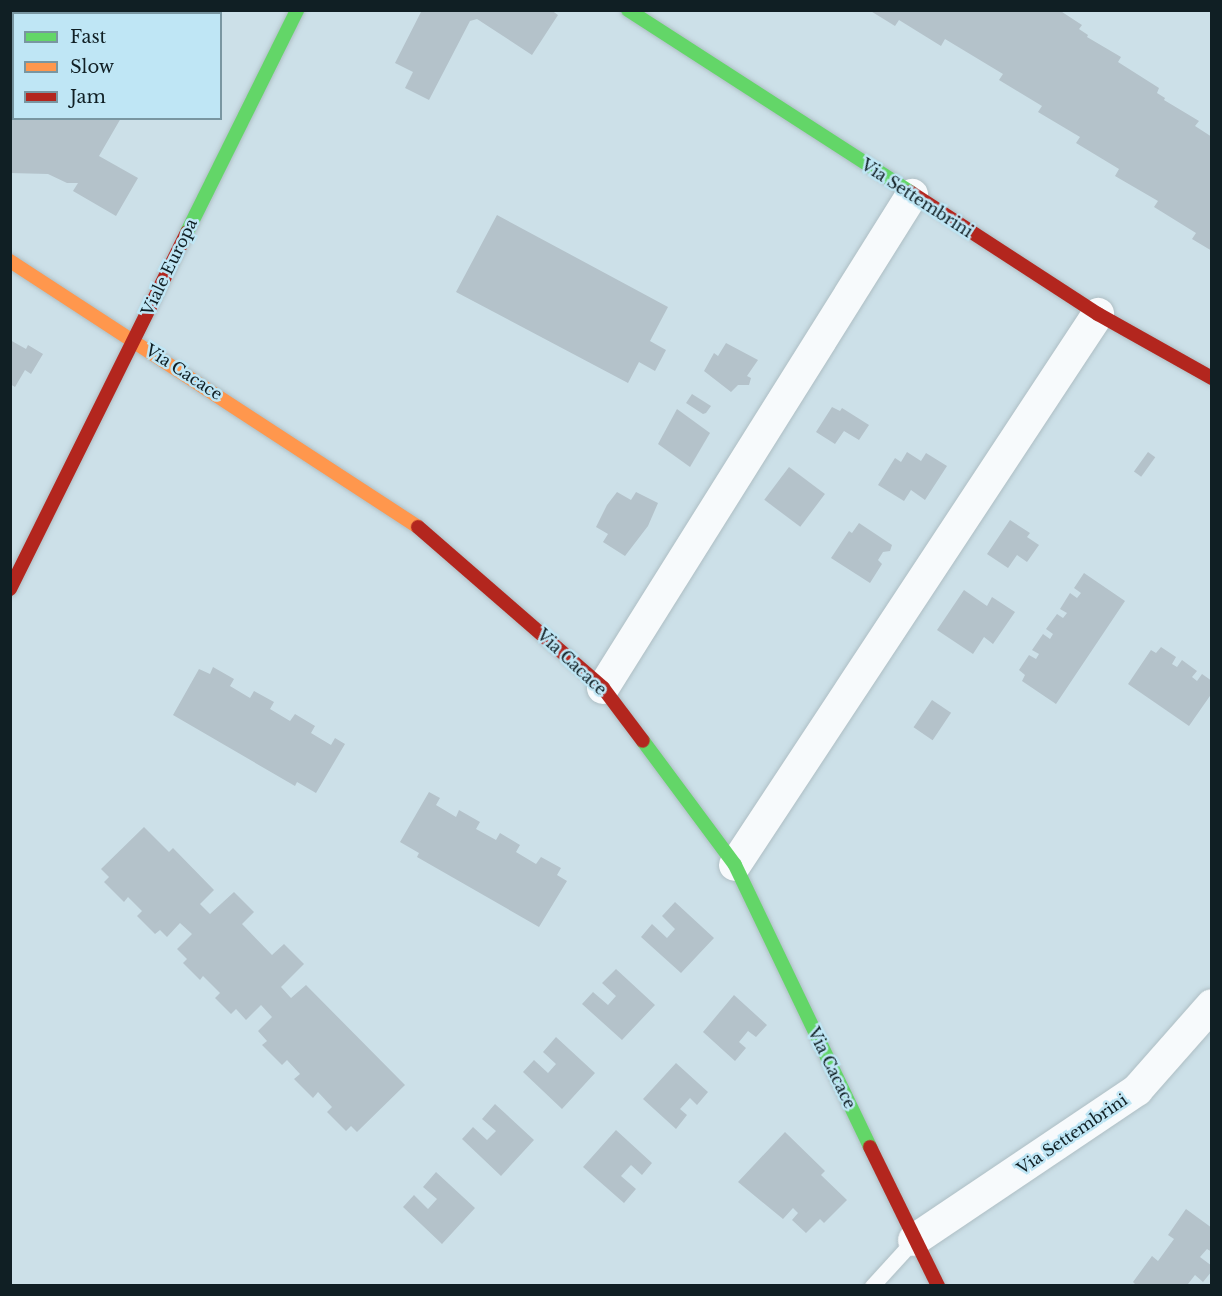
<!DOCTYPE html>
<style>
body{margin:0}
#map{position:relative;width:1222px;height:1296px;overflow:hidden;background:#cce0e8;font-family:"Libre Baskerville",serif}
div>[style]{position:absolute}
.building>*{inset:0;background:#b4c2ca;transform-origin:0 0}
.roads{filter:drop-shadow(0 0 2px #aebec4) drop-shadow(0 0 2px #aebec4)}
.lane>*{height:15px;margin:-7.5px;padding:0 7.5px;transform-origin:7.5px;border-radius:7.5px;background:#f7fafc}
.street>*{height:32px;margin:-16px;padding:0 16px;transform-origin:16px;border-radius:16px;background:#f7fafc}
.fast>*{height:14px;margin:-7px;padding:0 7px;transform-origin:7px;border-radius:7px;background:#63d668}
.slow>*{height:14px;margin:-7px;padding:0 7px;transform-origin:7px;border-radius:7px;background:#ff974d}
.jam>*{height:14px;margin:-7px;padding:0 7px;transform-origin:7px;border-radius:7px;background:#b3261e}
span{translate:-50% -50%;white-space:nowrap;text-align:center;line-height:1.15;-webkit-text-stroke:5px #bfe6f5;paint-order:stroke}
.street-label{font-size:16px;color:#101f24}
.frame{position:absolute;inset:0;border:12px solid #101f24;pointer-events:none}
.legend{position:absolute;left:12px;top:12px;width:210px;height:108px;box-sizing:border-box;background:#bfe6f5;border:2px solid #7996a1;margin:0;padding:8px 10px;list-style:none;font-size:18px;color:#101f24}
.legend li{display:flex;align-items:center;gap:12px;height:30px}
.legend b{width:30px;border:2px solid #7996a1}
</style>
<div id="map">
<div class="building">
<i style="left:47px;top:10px;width:150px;height:4px"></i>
<i style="clip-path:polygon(422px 10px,551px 10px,558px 15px,532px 55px,477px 19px,470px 21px,429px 100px,405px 88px,413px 72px,395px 63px)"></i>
<i style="clip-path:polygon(869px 10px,1059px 10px,1082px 25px,1079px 29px,1088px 35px,1087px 37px,1121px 57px,1118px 62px,1159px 88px,1157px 93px,1165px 98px,1164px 100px,1199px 121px,1195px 126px,1212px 137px,1212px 251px,1192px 239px,1196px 233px,1154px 207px,1158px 201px,1115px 176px,1119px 169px,1076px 143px,1080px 137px,1038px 112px,1042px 106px,999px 80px,1003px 74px,945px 39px,941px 46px,899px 20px,895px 26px)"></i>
<i style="clip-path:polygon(10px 101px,14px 102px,14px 118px,121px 118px,99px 156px,138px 178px,116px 216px,73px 191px,78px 183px,67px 183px,48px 174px,10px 173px)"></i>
<i style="clip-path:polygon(497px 215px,668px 307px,650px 341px,666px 350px,655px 371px,639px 362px,628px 383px,456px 292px)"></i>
<i style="clip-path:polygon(10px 340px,26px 349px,28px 345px,43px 354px,31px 374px,25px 370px,15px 387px,10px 384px)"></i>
<i style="clip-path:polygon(726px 343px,758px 360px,747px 376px,751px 378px,749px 385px,738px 385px,731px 392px,704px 371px,714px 353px,718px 356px)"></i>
<i style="clip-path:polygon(692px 394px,711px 406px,706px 413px,703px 414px,686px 403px)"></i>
<i style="clip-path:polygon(832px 407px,840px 411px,842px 408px,869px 425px,859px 440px,844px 431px,835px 444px,816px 432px)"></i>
<i style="clip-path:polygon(677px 409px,710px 433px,690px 467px,658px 444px)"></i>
<i style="clip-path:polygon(907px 452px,921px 461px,926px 453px,947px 466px,925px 500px,911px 490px,904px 501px,878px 485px,895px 458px,901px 462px)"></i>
<i style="left:1148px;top:452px;width:9px;height:24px;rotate:36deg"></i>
<i style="left:789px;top:467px;width:45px;height:41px;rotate:37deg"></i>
<i style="clip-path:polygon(617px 492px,631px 500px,636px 492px,658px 503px,648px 526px,625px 556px,603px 542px,608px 534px,596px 527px,607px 505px)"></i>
<i style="clip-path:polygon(1010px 520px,1030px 533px,1027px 537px,1039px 545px,1027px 562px,1017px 555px,1008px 568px,987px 554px)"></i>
<i style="clip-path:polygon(859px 523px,892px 545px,890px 551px,883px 552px,878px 560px,882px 564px,870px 583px,831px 558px,849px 531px,852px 533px)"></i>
<i style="clip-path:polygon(1084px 573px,1125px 601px,1056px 704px,1022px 681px,1025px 675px,1019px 670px,1029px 655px,1036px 659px,1039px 654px,1032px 650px,1043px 634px,1050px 639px,1053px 634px,1046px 629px,1057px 614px,1063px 618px,1067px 613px,1060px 609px,1070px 593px,1077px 598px,1081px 593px,1074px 588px)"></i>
<i style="clip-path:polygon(964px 590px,987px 606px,992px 597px,1015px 612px,993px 644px,984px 637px,973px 654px,937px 630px)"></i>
<i style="clip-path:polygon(1161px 647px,1176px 657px,1172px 664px,1177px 667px,1182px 660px,1197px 671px,1192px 677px,1197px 681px,1202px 674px,1212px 681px,1212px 693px,1189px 726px,1128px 684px,1151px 650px,1156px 653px)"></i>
<i style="clip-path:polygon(213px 667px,234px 679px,230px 686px,250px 698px,254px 691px,274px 702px,270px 709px,290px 721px,295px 714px,315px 726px,311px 733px,331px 745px,335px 738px,345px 744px,316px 793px,297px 782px,295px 786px,173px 715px,199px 669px,210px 674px)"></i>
<i style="left:932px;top:700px;width:23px;height:33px;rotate:34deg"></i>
<i style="clip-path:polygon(429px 792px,440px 798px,436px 805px,456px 817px,459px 810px,480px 822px,476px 829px,496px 840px,500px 833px,520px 845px,516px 852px,536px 864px,541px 857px,561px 868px,557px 875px,567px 881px,539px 927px,417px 857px,419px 853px,400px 842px)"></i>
<i style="clip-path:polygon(144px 827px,169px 852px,173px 848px,214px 890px,200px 904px,210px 914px,234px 892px,254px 912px,242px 924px,272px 955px,284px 944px,304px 964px,281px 987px,291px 998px,306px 985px,405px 1085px,357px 1132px,351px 1126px,346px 1131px,327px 1112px,332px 1107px,318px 1092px,313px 1098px,294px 1079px,300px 1074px,287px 1060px,282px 1065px,262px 1045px,267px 1041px,258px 1031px,272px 1017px,261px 1005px,246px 1020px,236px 1009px,231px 1014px,215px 998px,220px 993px,203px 976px,200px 980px,183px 963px,187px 959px,177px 949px,192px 934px,180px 923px,167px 937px,160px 930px,155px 934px,137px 916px,142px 911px,128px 897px,124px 902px,104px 882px,109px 877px,101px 869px)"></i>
<i style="clip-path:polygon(675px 902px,714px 938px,681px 973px,641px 937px,652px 924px,667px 938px,675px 929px,662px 916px)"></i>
<i style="clip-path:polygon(616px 969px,655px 1005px,622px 1040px,582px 1004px,593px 992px,608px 1005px,616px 996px,602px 983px)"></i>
<i style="clip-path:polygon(734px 995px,767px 1025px,756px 1037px,748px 1031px,739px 1042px,746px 1048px,735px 1061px,703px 1032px)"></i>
<i style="clip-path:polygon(556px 1037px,595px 1073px,562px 1109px,523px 1072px,534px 1060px,548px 1073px,556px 1064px,543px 1052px)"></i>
<i style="clip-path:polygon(676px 1063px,708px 1092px,697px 1105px,690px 1098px,680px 1109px,687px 1115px,676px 1129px,643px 1099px)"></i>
<i style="clip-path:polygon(495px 1104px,534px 1140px,501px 1176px,462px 1139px,473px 1127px,487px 1140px,496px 1131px,482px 1119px)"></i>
<i style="clip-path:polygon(616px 1130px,652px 1163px,642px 1175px,631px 1165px,621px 1176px,636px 1189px,624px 1203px,583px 1167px)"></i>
<i style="clip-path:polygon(785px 1132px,825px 1171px,821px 1175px,847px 1200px,824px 1223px,820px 1219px,806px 1233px,792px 1220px,798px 1213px,793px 1208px,783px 1219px,738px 1182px)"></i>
<i style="clip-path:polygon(436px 1172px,475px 1208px,442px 1244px,403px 1207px,414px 1195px,428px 1209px,437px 1199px,423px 1187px)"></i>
<i style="clip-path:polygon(1186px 1209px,1212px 1228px,1212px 1252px,1207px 1249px,1200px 1257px,1212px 1266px,1212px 1271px,1203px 1282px,1195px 1275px,1188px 1284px,1190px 1286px,1137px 1286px,1133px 1282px,1152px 1256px,1158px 1261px,1174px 1239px,1168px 1235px)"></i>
</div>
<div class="roads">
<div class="lane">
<i style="left:872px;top:1286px;width:62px;rotate:-47.6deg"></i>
</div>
<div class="street">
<i style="left:603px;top:688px;width:582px;rotate:-57.92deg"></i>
<i style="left:735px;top:865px;width:660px;rotate:-56.62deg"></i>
<i style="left:914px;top:1240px;width:269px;rotate:-33.9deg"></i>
<i style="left:1137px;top:1090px;width:113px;rotate:-48.6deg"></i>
</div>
<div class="fast">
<i style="left:628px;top:10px;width:336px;rotate:32.8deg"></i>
<i style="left:187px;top:232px;width:248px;rotate:-63.6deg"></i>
<i style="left:643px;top:741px;width:154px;rotate:53.4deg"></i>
<i style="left:735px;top:865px;width:313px;rotate:64.4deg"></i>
</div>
<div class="slow">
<i style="left:10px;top:261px;width:487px;rotate:33.1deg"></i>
</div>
<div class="jam">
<i style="left:910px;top:192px;width:224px;rotate:33deg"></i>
<i style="left:1098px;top:314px;width:131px;rotate:29.3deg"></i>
<i style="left:418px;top:527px;width:245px;rotate:41deg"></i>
<i style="left:603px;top:688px;width:66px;rotate:53deg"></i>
<i style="left:10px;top:589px;width:398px;rotate:-63.6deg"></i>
<i style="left:870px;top:1147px;width:155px;rotate:63.9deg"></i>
</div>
</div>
<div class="street-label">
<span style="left:917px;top:198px;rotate:33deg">Via Settembrini</span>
<span style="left:169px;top:267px;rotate:-64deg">Viale Europa</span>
<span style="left:184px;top:372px;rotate:33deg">Via Cacace</span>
<span style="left:572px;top:662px;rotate:43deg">Via Cacace</span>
<span style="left:832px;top:1068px;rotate:64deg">Via Cacace</span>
<span style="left:1072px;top:1134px;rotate:-34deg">Via Settembrini</span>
</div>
<div class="frame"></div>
<ul class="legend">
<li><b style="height:8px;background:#63d668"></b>Fast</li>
<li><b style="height:8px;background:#ff974d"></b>Slow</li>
<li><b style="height:8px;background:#b3261e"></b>Jam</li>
</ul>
</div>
